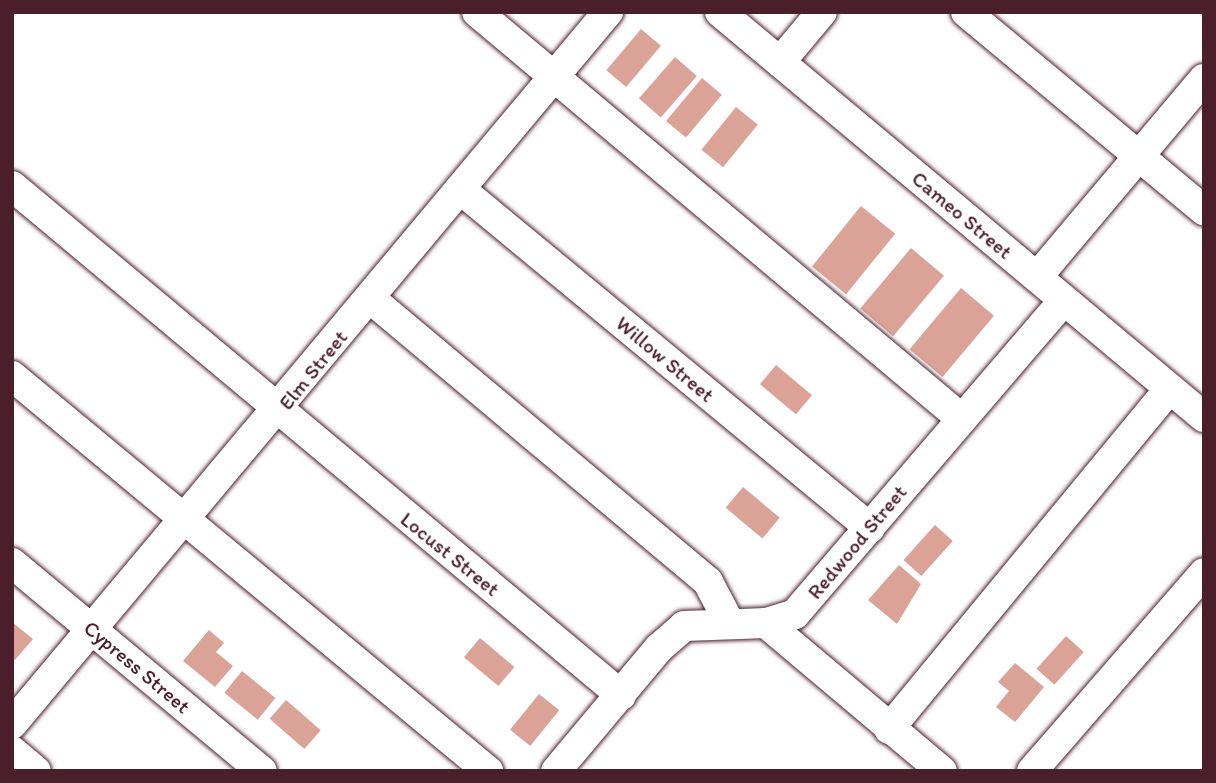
<!DOCTYPE html>
<style>
body{margin:0}
#map{position:relative;width:1216px;height:783px;overflow:hidden;background:#fff;font-family:Itim,sans-serif}
div>[style]{position:absolute}
.building>*{inset:0;background:#dba297;transform-origin:0 0}
.roads{filter:drop-shadow(0 0 2px #4a1f2b) drop-shadow(0 0 2px #4a1f2b)}
.minor>*{height:30px;margin:-15px;padding:0 15px;transform-origin:15px;border-radius:15px;background:#fff}
span{translate:-50% -50%;white-space:nowrap;text-align:center;line-height:1.15;-webkit-text-stroke:6px #fff;paint-order:stroke}
.street-label{font-size:21px;color:#4a1f2b}
.frame{position:absolute;inset:0;border:14px solid #4a1f2b;pointer-events:none}
</style>
<div id="map">
<div class="building">
<i style="left:641px;top:29px;width:26px;height:54px;rotate:40deg"></i>
<i style="left:675px;top:57px;width:29px;height:55px;rotate:41deg"></i>
<i style="left:702px;top:78px;width:26px;height:56px;rotate:40deg"></i>
<i style="left:736px;top:107px;width:28px;height:55px;rotate:39deg"></i>
<i style="left:861px;top:206px;width:44px;height:78px;rotate:39deg"></i>
<i style="left:911px;top:248px;width:43px;height:79px;rotate:40deg"></i>
<i style="left:961px;top:288px;width:43px;height:80px;rotate:40deg"></i>
<i style="left:776px;top:365px;width:47px;height:25px;rotate:40deg"></i>
<i style="left:743px;top:487px;width:48px;height:27px;rotate:40deg"></i>
<i style="left:935px;top:525px;width:24px;height:47px;rotate:42deg"></i>
<i style="clip-path:polygon(899px 565px,921px 584px,897px 624px,868px 600px)"></i>
<i style="clip-path:polygon(12px 622px,33px 639px,15px 660px,12px 658px)"></i>
<i style="clip-path:polygon(209px 630px,224px 643px,216px 652px,233px 666px,215px 687px,183px 661px)"></i>
<i style="left:1066px;top:636px;width:24px;height:44px;rotate:42deg"></i>
<i style="left:480px;top:638px;width:45px;height:25px;rotate:40deg"></i>
<i style="clip-path:polygon(1015px 663px,1044px 687px,1015px 722px,996px 707px,1009px 691px,998px 682px)"></i>
<i style="left:242px;top:671px;width:43px;height:28px;rotate:39deg"></i>
<i style="left:539px;top:694px;width:26px;height:46px;rotate:39deg"></i>
<i style="left:286px;top:700px;width:46px;height:25px;rotate:41deg"></i>
</div>
<div class="roads">
<div class="minor">
<i style="left:477px;top:12px;width:633px;rotate:40deg"></i>
<i style="left:720px;top:12px;width:631px;rotate:39.92deg"></i>
<i style="left:966px;top:12px;width:310px;rotate:39.8deg"></i>
<i style="left:780px;top:62px;width:65px;rotate:-50deg"></i>
<i style="left:12px;top:186px;width:794px;rotate:39.89deg"></i>
<i style="left:460px;top:189px;width:532px;rotate:39.58deg"></i>
<i style="left:1037px;top:277px;width:259px;rotate:-49.9deg"></i>
<i style="left:371px;top:299px;width:440px;rotate:40deg"></i>
<i style="left:708px;top:582px;width:45px;rotate:62.3deg"></i>
<i style="left:12px;top:376px;width:619px;rotate:39.69deg"></i>
<i style="left:12px;top:563px;width:325px;rotate:39.8deg"></i>
<i style="left:766px;top:623px;width:230px;rotate:40.1deg"></i>
<i style="left:12px;top:724px;width:929px;rotate:-50.07deg"></i>
<i style="left:889px;top:729px;width:440px;rotate:-50.5deg"></i>
<i style="left:12px;top:751px;width:31px;rotate:40deg"></i>
<i style="left:556px;top:771px;width:160px;rotate:-50.1deg"></i>
<i style="left:659px;top:648px;width:33px;rotate:-41deg"></i>
<i style="left:684px;top:626px;width:82px;rotate:-2.1deg"></i>
<i style="left:766px;top:623px;width:30px;rotate:-17deg"></i>
<i style="left:795px;top:614px;width:412px;rotate:-49.4deg"></i>
<i style="left:1032px;top:771px;width:262px;rotate:-49deg"></i>
</div>
</div>
<div class="street-label">
<span style="left:962px;top:215px;rotate:40deg">Cameo Street</span>
<span style="left:665px;top:359px;rotate:40deg">Willow Street</span>
<span style="left:313px;top:370px;rotate:-51deg">Elm Street</span>
<span style="left:857px;top:542px;rotate:-50deg">Redwood Street</span>
<span style="left:450px;top:554px;rotate:39deg">Locust Street</span>
<span style="left:137px;top:667px;rotate:40deg">Cypress Street</span>
</div>
<div class="frame"></div>
</div>
